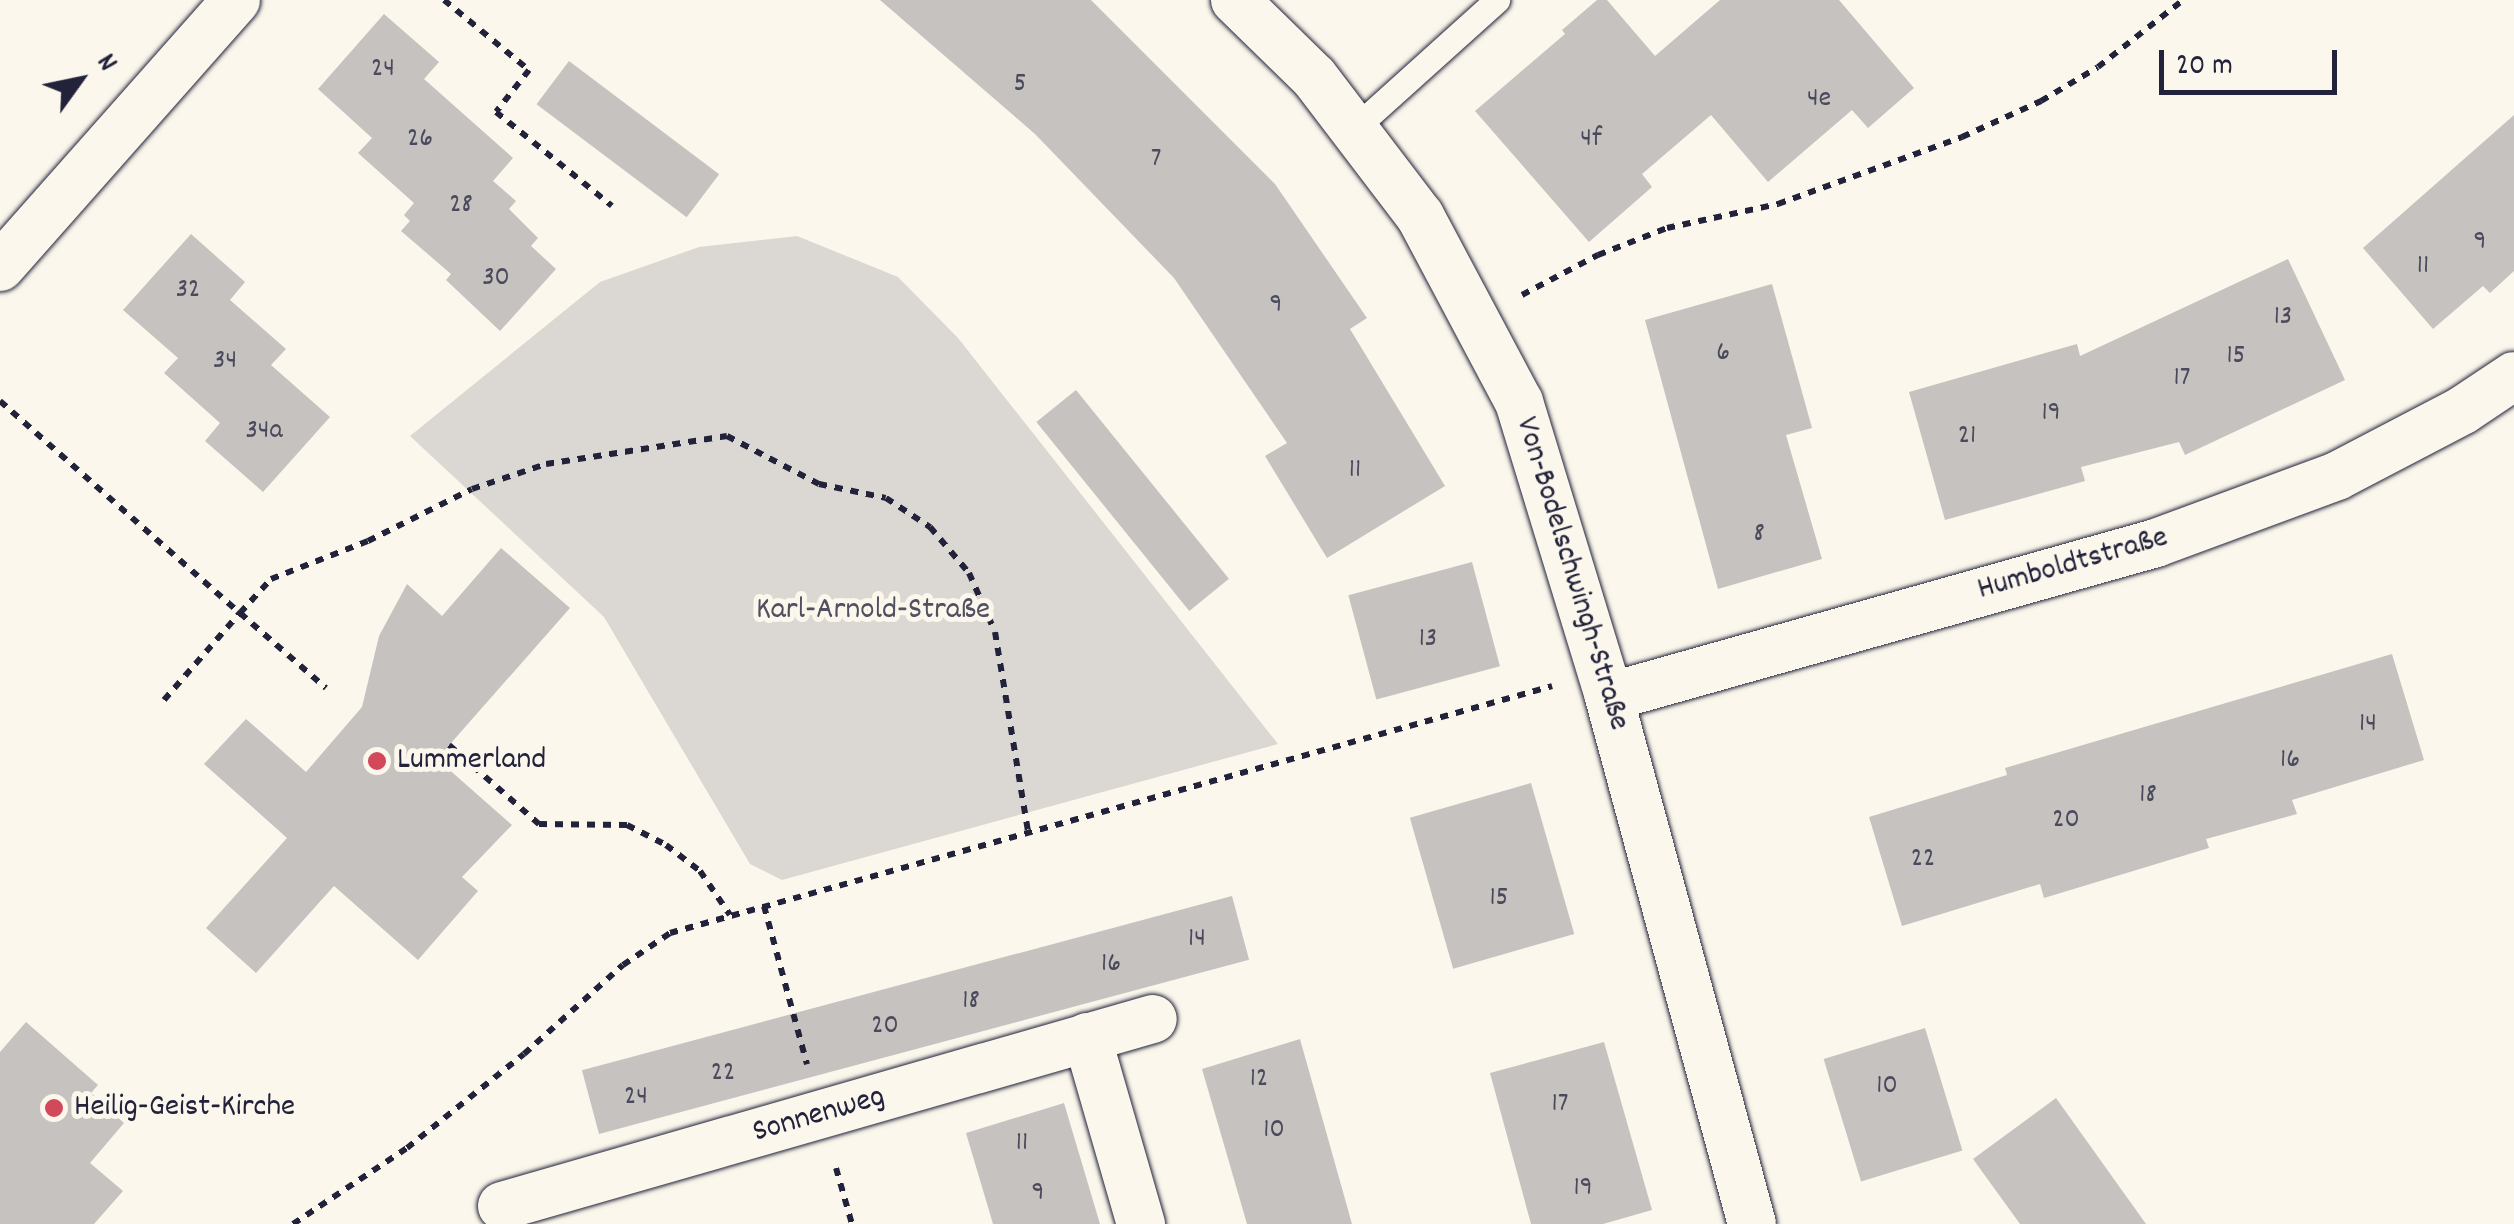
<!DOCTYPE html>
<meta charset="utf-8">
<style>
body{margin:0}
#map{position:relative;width:2514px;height:1224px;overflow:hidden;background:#fbf7ec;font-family:Dekko,sans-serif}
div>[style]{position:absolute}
.green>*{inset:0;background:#dbd8d3}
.building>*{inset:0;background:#c6c2c0;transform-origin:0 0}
.path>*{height:6px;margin-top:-3px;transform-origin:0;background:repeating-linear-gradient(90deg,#22223b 0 8px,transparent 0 16px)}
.roads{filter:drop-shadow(0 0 2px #22223b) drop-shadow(0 0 2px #22223b)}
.service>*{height:25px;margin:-12.5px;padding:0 12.5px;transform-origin:12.5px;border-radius:12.5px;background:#fbf7ec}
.minor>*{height:48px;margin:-24px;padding:0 24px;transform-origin:24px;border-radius:24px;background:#fbf7ec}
.dots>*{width:28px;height:28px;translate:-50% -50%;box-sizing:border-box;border:5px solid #fbf7ec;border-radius:50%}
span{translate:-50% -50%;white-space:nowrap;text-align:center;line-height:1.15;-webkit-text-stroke:10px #fbf7ec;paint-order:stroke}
.number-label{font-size:28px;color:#4b4a5c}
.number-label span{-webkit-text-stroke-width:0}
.street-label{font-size:32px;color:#22223b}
.park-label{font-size:32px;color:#505061}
.poi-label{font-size:32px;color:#22223b}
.left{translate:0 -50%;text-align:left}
.north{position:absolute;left:30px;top:30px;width:100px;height:100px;-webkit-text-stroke:8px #fbf7ec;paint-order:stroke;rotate:57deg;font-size:28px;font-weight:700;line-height:40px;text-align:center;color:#22223b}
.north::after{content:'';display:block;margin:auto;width:35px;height:45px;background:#22223b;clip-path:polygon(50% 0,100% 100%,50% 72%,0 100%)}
.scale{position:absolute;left:2159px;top:50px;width:178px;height:45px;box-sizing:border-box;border:5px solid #22223b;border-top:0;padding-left:12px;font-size:30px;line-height:35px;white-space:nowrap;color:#22223b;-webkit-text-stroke:8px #fbf7ec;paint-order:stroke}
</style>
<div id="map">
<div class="green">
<i style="clip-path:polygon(797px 236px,898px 277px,958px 338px,1278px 744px,782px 880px,750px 864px,604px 617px,410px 436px,600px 282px,699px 247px)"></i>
</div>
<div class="building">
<i style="clip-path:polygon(880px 0,1091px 0,1275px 184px,1367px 318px,1350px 329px,1445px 486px,1327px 558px,1265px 456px,1287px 443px,1174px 278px,1035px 134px)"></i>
<i style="clip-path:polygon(1597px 0,1607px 0,1655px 56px,1720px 0,1839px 0,1914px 88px,1868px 128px,1852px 110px,1768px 182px,1711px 115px,1642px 174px,1652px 187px,1589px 242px,1475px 111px,1565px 34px,1562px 30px)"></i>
<i style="clip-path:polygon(384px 14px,439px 62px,424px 79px,513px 158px,493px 181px,516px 201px,509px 209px,538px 238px,531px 246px,556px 269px,500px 331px,446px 280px,451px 274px,401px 231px,410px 221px,404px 215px,414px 203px,358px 153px,372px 138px,318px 89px)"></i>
<i style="left:569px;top:61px;width:188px;height:54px;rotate:37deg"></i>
<i style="clip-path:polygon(2514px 115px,2514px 271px,2490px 293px,2483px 286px,2433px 329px,2363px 248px)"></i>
<i style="clip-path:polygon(191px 234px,245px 282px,230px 300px,286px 349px,271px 365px,330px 417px,263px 492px,205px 441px,220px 423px,164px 373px,178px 358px,123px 310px)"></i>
<i style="clip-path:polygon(2288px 259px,2345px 380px,2185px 455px,2179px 442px,2081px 467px,2085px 481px,1945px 520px,1909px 392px,2077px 344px,2080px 356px)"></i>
<i style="clip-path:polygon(1772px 284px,1812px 428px,1786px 435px,1822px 559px,1718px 589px,1645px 320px)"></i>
<i style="left:1076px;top:390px;width:243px;height:51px;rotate:51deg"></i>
<i style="clip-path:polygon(501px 548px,570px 608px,437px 759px,512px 825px,462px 877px,478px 891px,418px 960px,334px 886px,256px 973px,206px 928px,287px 838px,204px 764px,246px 719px,306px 772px,362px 707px,379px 636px,407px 584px,442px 616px)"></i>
<i style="left:1472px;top:562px;width:108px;height:128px;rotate:75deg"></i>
<i style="clip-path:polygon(2392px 654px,2424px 760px,2292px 800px,2297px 814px,2206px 839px,2209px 848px,2044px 898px,2040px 884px,1902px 926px,1869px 817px,2007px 775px,2005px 768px)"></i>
<i style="left:1531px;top:783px;width:157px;height:126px;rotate:74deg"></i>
<i style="left:1232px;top:896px;width:66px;height:673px;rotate:75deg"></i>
<i style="clip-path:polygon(26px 1022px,98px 1085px,91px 1093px,124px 1123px,90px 1163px,123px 1191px,94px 1224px,0 1224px,0 1052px)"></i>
<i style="left:1925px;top:1028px;width:128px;height:106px;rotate:73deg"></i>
<i style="clip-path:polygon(1300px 1039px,1352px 1224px,1247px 1224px,1202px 1069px)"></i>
<i style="clip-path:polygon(1604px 1042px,1652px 1210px,1603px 1224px,1531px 1224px,1490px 1073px)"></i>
<i style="clip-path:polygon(2056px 1098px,2146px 1224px,2020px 1224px,1973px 1159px)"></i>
<i style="clip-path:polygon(1064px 1103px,1100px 1224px,993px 1224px,966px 1133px)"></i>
</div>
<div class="path">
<i style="left:444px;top:0;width:110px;rotate:39.5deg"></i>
<i style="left:529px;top:70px;width:53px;rotate:128.2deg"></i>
<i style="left:496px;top:112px;width:149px;rotate:39deg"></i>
<i style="left:1522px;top:295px;width:86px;rotate:-27.8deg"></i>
<i style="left:1598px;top:255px;width:74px;rotate:-21.4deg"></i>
<i style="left:1667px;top:228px;width:114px;rotate:-12.2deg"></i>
<i style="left:1778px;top:204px;width:196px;rotate:-20deg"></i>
<i style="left:1962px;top:137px;width:87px;rotate:-24.5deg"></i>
<i style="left:2041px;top:101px;width:66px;rotate:-30.8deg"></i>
<i style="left:2098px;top:67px;width:108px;rotate:-38.2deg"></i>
<i style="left:0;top:401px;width:320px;rotate:41.5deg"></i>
<i style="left:240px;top:613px;width:46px;rotate:-47.6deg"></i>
<i style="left:271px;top:579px;width:104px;rotate:-21.4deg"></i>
<i style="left:368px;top:541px;width:116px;rotate:-26.6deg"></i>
<i style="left:472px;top:489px;width:78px;rotate:-18.7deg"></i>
<i style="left:546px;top:464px;width:183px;rotate:-8.8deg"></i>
<i style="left:727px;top:436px;width:104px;rotate:27.6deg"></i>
<i style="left:819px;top:484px;width:68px;rotate:11.8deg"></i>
<i style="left:886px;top:498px;width:53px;rotate:33.4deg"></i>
<i style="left:930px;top:527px;width:60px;rotate:49.7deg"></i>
<i style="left:969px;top:573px;width:64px;rotate:66.2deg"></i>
<i style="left:995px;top:632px;width:203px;rotate:80.6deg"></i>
<i style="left:164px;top:700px;width:116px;rotate:-48.9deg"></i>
<i style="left:240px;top:613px;width:114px;rotate:41.1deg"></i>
<i style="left:449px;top:745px;width:120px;rotate:41.3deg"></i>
<i style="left:539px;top:824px;width:88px;rotate:0.7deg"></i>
<i style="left:627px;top:825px;width:44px;rotate:27.1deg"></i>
<i style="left:666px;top:845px;width:43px;rotate:37.4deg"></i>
<i style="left:700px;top:871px;width:53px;rotate:55.7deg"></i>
<i style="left:764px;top:906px;width:164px;rotate:74.8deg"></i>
<i style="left:836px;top:1168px;width:58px;rotate:74.1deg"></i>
<i style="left:293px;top:1224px;width:137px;rotate:-33.7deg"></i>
<i style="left:407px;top:1148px;width:150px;rotate:-38.8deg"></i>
<i style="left:524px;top:1054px;width:133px;rotate:-42deg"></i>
<i style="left:623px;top:965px;width:57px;rotate:-34.2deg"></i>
<i style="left:670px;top:933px;width:916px;rotate:-15.64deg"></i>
</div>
<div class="roads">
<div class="service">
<i style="left:1356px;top:127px;width:190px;rotate:-42deg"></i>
</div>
<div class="minor">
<i style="left:1235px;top:0;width:110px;rotate:44.3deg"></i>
<i style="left:1314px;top:77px;width:175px;rotate:52.7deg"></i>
<i style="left:1420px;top:216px;width:211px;rotate:62deg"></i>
<i style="left:1519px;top:402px;width:308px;rotate:73deg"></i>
<i style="left:1609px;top:697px;width:546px;rotate:74.82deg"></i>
<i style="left:0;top:267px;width:356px;rotate:-48.5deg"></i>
<i style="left:1609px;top:697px;width:568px;rotate:-15.72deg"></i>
<i style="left:2156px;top:543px;width:193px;rotate:-20.3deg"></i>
<i style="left:2337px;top:476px;width:142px;rotate:-27.6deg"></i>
<i style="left:2463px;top:410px;width:61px;rotate:-33.7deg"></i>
<i style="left:1087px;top:1037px;width:195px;rotate:73.9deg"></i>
<i style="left:502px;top:1206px;width:677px;rotate:-16.03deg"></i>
</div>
</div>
<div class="dots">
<i style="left:377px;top:761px;background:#d1495b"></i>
<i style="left:54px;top:1108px;background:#d1495b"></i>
</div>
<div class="number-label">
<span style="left:383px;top:70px">24</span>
<span style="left:1020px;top:85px">5</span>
<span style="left:1819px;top:100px">4e</span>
<span style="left:420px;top:140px">26</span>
<span style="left:1591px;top:140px">4f</span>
<span style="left:1156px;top:160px">7</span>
<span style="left:461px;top:206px">28</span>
<span style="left:2480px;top:243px">9</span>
<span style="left:2423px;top:267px">11</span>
<span style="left:496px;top:279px">30</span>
<span style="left:188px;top:291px">32</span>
<span style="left:1276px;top:306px">9</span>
<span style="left:2283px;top:318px">13</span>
<span style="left:1723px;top:354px">6</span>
<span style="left:2236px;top:357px">15</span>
<span style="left:225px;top:362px">34</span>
<span style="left:2182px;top:379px">17</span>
<span style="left:2051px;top:414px">19</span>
<span style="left:264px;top:432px">34a</span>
<span style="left:1967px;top:437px">21</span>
<span style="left:1355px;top:471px">11</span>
<span style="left:1759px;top:535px">8</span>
<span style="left:1428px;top:640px">13</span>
<span style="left:2368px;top:725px">14</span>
<span style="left:2290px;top:761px">16</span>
<span style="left:2148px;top:796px">18</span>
<span style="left:2066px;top:821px">20</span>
<span style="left:1923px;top:860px">22</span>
<span style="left:1499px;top:899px">15</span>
<span style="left:1197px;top:940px">14</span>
<span style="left:1111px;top:965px">16</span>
<span style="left:971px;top:1002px">18</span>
<span style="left:885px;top:1027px">20</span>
<span style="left:723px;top:1074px">22</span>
<span style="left:1259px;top:1080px">12</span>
<span style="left:1887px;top:1087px">10</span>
<span style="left:636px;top:1098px">24</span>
<span style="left:1560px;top:1105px">17</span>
<span style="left:1274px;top:1131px">10</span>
<span style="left:1022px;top:1144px">11</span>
<span style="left:1583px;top:1189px">19</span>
<span style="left:1038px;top:1194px">9</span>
</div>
<div class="street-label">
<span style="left:2073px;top:565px;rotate:-16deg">Humboldtstraße</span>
<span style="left:1571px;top:574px;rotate:73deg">Von-Bodelschwingh-Straße</span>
<span style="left:819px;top:1116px;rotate:-16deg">Sonnenweg</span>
</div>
<div class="park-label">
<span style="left:873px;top:611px">Karl-Arnold-Straße</span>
</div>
<div class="poi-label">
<span class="left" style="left:397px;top:761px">Lummerland</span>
<span class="left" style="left:74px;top:1108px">Heilig-Geist-Kirche</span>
</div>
<div class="north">N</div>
<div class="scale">20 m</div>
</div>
